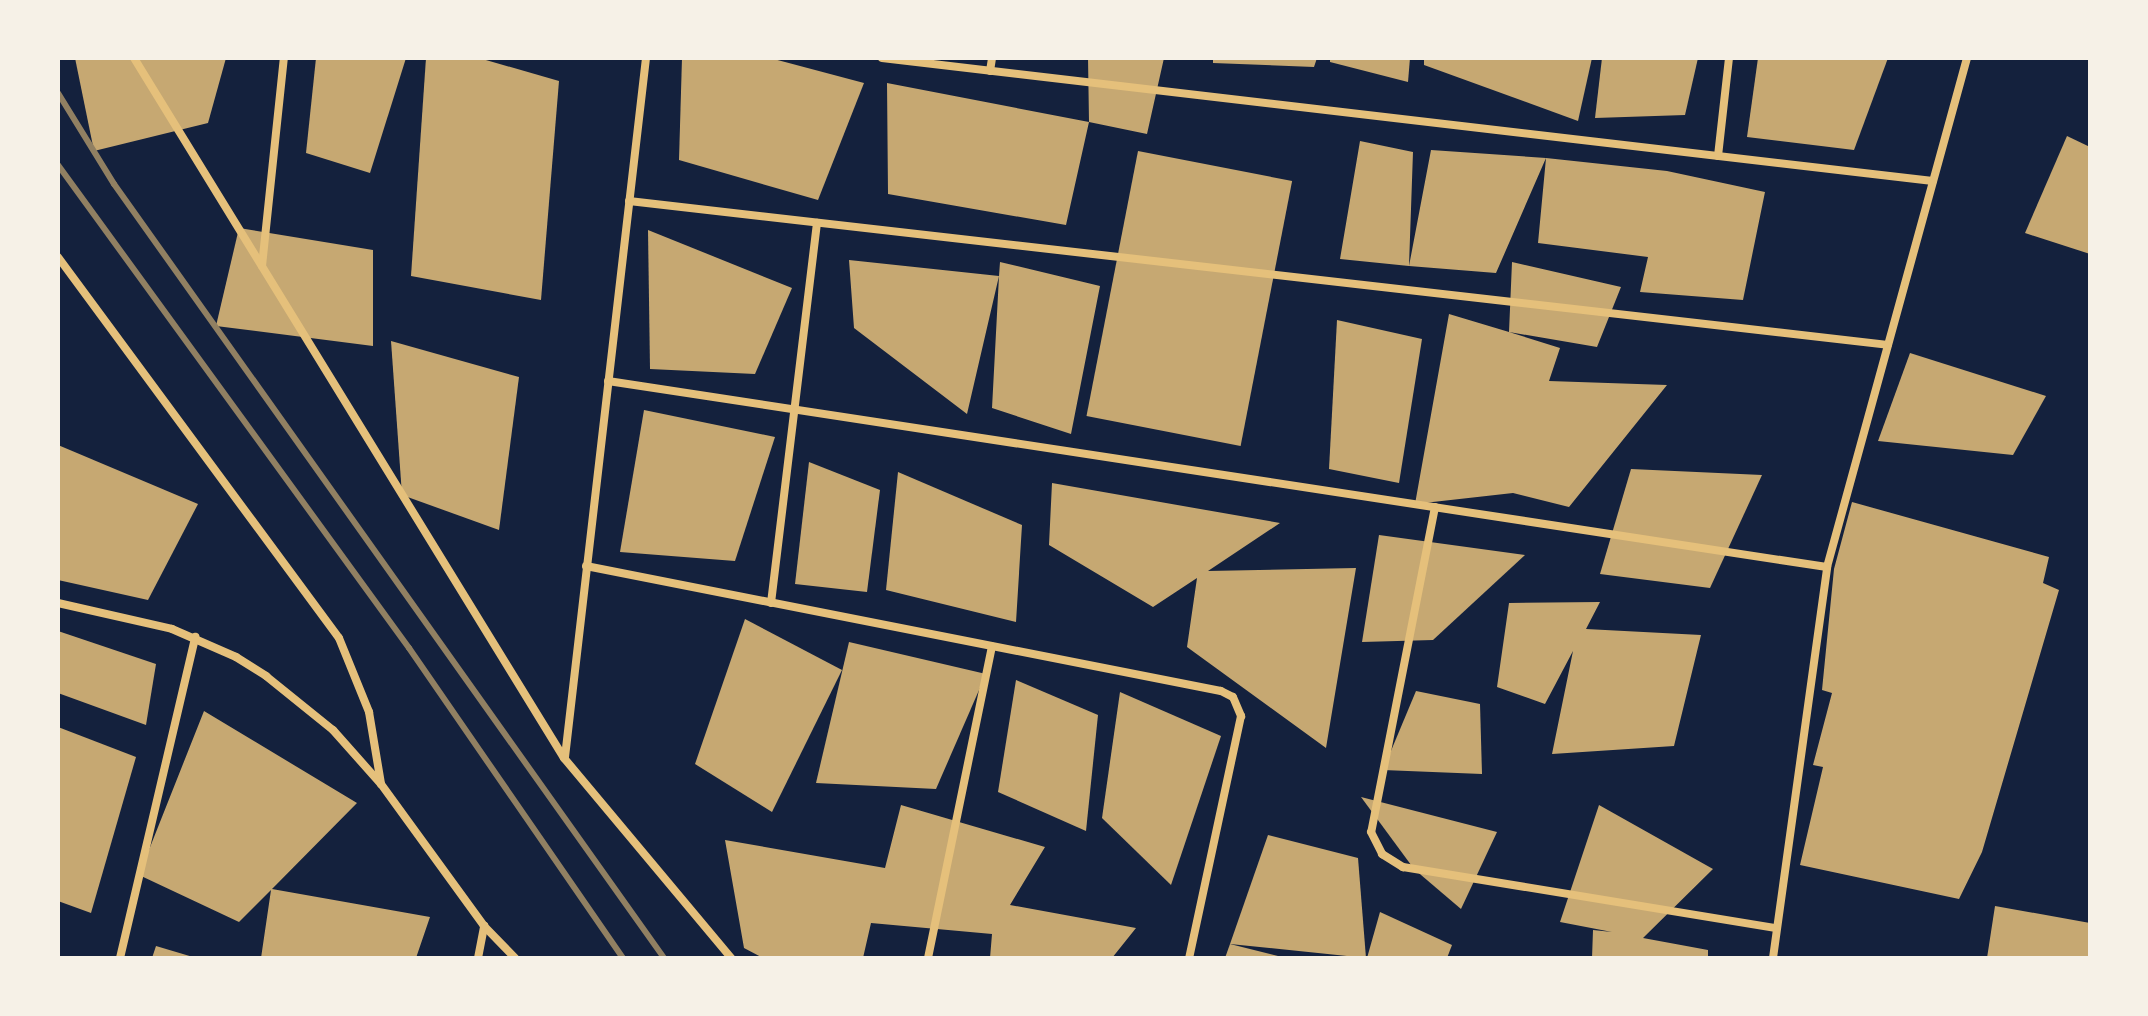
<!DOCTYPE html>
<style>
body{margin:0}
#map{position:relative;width:2148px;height:1016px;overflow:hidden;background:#14213d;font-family:Commissioner,sans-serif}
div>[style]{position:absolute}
.building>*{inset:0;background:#c6a872;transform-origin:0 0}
.minor>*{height:8px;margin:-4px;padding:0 4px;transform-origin:4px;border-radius:4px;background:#e5c07b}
.rail>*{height:6px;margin:-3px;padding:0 3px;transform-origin:3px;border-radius:3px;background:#918062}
span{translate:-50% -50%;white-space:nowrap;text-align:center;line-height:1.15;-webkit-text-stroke:8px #f6f1e7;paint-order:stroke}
.frame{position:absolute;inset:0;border:60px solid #f6f1e7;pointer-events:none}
</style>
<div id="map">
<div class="building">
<i style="clip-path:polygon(75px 58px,226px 58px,208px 123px,94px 151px)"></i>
<i style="clip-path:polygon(316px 58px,406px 58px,370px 173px,306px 153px)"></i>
<i style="clip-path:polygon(426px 58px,479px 58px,559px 81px,541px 300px,411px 276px)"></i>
<i style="clip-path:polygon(682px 58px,770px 58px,864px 83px,818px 200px,679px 160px)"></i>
<i style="clip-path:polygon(1088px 58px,1164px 58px,1147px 134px,1089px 122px,1066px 225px,888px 194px,887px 83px,1089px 122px)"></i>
<i style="clip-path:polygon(1213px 58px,1317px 58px,1314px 67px,1213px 63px)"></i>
<i style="clip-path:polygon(1330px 58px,1410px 58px,1408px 82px,1330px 62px)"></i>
<i style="clip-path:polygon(1424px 58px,1592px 58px,1578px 121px,1424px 65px)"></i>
<i style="clip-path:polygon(1602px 58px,1698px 58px,1685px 115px,1595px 118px)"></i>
<i style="clip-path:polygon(1758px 58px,1888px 58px,1854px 150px,1747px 137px)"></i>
<i style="clip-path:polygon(2067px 136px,2090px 147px,2090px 254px,2025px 233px)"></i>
<i style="clip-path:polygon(1360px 141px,1413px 152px,1409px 266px,1431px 150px,1546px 158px,1667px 171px,1765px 192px,1743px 300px,1640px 292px,1648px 257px,1538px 243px,1546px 158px,1496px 273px,1409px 266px,1340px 259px)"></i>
<i style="left:1138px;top:151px;width:157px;height:270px;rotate:11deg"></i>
<i style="clip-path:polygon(239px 228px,373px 250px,373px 346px,216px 326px)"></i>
<i style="clip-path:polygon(648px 230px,792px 288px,755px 374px,650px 369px)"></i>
<i style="clip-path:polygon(849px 260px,999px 276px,1000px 262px,1100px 286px,1071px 434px,992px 408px,999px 276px,967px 414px,854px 328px)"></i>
<i style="clip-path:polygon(1512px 262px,1621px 287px,1597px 347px,1509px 332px,1560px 348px,1549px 381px,1667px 385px,1569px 507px,1513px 493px,1415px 504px,1449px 314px,1509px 332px)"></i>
<i style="clip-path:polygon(1337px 320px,1422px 339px,1399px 483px,1329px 469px)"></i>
<i style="clip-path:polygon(391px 341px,519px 377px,499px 530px,402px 495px)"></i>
<i style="clip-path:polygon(1910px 353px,2046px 396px,2013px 455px,1878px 441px)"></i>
<i style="clip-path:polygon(644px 410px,775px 437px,735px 561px,620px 552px)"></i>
<i style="clip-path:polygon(58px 445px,198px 504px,148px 600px,58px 580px)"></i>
<i style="clip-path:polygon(809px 462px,880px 490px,867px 592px,795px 584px)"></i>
<i style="clip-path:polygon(1631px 469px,1762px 475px,1710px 588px,1600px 574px)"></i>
<i style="clip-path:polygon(898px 472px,1022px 525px,1016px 622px,886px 590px)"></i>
<i style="clip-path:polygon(1052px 483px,1280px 523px,1208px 571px,1356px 568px,1326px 748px,1187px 647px,1197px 578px,1153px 607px,1049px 545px)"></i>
<i style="clip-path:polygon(1852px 502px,2049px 557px,2043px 583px,2059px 590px,1982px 852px,1959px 899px,1800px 865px,1823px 767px,1813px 765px,1832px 693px,1822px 690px,1834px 569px)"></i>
<i style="clip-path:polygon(1379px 535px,1525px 555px,1433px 640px,1362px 642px)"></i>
<i style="clip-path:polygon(1600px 602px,1586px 629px,1701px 635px,1674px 746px,1552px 754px,1573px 651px,1545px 704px,1497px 687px,1509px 603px)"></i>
<i style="clip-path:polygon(745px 619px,842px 670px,772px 812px,695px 764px)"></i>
<i style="clip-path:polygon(58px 631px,156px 664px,146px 725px,58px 693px)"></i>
<i style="clip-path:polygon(849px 642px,986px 674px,936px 789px,816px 783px)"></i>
<i style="clip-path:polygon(1016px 680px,1098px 715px,1086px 831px,998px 792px)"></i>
<i style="clip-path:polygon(1416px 691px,1480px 704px,1482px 774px,1383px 770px)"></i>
<i style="clip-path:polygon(1120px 692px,1221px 736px,1171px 885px,1102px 818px)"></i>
<i style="clip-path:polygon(204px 711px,357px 803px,272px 889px,430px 917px,416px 958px,261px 958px,271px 890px,239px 922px,139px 875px)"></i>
<i style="clip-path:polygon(58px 727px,136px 757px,91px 913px,58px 901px)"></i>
<i style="clip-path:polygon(1361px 797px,1497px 832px,1461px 909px,1414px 869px)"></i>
<i style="clip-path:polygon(901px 805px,1045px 847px,1010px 905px,1136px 928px,1112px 958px,990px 958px,992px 934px,871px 923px,863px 958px,763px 958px,744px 948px,725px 840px,885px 868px)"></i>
<i style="clip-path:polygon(1599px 805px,1713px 869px,1643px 938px,1708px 950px,1708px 958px,1592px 958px,1593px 930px,1612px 932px,1560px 922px)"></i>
<i style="clip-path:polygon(1268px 835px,1358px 858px,1366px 958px,1230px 944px)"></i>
<i style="clip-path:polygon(1995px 906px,2090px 923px,2090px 958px,1987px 958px)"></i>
<i style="clip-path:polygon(1380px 912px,1452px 945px,1447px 958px,1367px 958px)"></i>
<i style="clip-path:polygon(1230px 944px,1282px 957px,1282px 958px,1225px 958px)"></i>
<i style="clip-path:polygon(156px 946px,193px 957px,193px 958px,152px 958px)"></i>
</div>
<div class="minor">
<i style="left:134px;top:58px;width:822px;rotate:58.44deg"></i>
<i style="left:564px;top:758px;width:261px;rotate:50.1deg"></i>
<i style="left:882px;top:58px;width:1058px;rotate:6.68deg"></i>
<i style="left:990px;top:71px;width:13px;rotate:-81deg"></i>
<i style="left:1718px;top:156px;width:99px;rotate:-83.6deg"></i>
<i style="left:629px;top:201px;width:1267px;rotate:6.52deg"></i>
<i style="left:58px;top:257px;width:473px;rotate:53.6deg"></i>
<i style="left:339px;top:638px;width:80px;rotate:67.9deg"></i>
<i style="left:369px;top:712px;width:73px;rotate:80.5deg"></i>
<i style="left:262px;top:266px;width:209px;rotate:-84deg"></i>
<i style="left:608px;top:381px;width:1233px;rotate:8.68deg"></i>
<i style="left:1435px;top:507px;width:331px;rotate:101.1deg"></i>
<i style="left:1371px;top:832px;width:25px;rotate:63deg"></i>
<i style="left:1382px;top:854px;width:25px;rotate:32deg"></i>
<i style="left:1403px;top:867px;width:378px;rotate:9.3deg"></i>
<i style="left:586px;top:566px;width:647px;rotate:11.14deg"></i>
<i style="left:1221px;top:691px;width:13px;rotate:27deg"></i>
<i style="left:1233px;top:697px;width:21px;rotate:67deg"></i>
<i style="left:1241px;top:716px;width:248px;rotate:102.1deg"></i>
<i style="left:58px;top:603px;width:117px;rotate:12.8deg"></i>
<i style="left:172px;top:629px;width:70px;rotate:23.6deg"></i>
<i style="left:236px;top:657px;width:36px;rotate:32deg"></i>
<i style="left:266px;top:676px;width:86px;rotate:38.9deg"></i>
<i style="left:333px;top:730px;width:72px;rotate:48.4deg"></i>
<i style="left:381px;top:784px;width:175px;rotate:54deg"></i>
<i style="left:484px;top:926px;width:45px;rotate:45.9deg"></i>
<i style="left:771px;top:603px;width:383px;rotate:-83.1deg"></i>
<i style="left:565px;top:757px;width:704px;rotate:-83.39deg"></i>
<i style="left:120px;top:958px;width:330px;rotate:-76.8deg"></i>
<i style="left:478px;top:958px;width:33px;rotate:-79deg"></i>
<i style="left:928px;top:958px;width:318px;rotate:-78.4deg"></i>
<i style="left:1773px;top:958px;width:395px;rotate:-82.1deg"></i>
<i style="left:1827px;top:567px;width:528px;rotate:-74.62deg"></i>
</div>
<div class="rail">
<i style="left:58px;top:93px;width:107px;rotate:58.4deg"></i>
<i style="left:114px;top:184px;width:950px;rotate:54.6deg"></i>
<i style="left:58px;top:165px;width:597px;rotate:53.99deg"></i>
<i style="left:409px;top:648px;width:377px;rotate:55.4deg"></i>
</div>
<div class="frame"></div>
</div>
